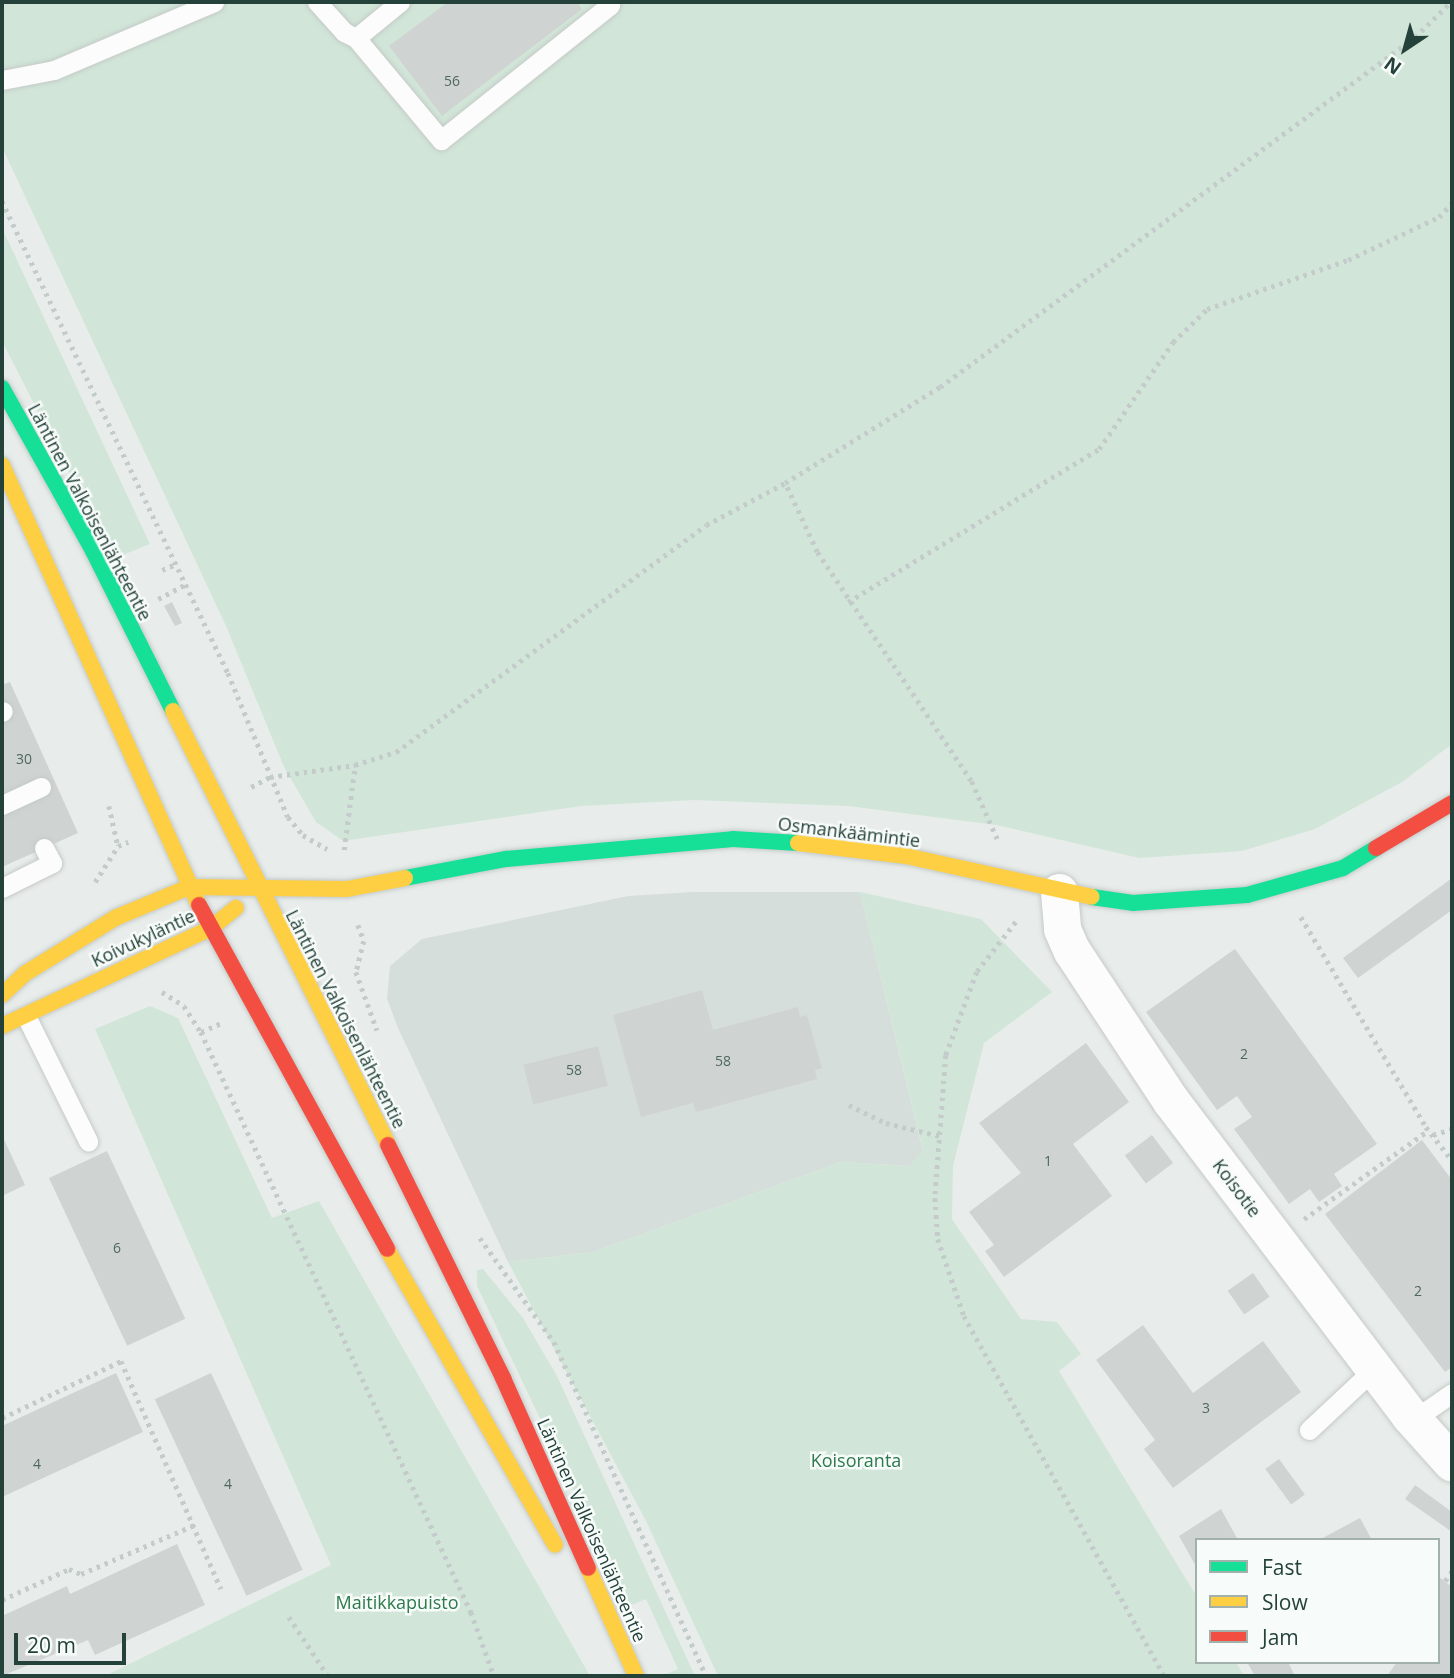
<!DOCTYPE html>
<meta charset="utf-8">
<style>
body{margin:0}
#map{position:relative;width:1454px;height:1678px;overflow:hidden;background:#e8edeb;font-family:"Open Sans",sans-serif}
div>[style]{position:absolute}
.built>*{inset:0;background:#d6dedb}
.green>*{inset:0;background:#d1e6d8}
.building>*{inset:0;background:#cfd4d2;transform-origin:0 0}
.path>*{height:4.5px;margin-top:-2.25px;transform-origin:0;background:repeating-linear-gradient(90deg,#c3ccca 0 3.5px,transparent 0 8.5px)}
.roads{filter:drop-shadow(0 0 2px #c5cac8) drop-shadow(0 0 2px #c5cac8)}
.lane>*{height:19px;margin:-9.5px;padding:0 9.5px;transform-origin:9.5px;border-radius:9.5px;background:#fcfcfc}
.street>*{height:37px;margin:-18.5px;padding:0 18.5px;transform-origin:18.5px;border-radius:18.5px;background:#fcfcfc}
.fast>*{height:16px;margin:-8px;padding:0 8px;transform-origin:8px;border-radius:8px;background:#16e098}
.slow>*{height:16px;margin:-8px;padding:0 8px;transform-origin:8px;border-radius:8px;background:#ffcf43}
.jam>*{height:16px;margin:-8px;padding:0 8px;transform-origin:8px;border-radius:8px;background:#f24e42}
span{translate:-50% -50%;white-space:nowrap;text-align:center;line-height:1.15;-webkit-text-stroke:5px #f7fbf9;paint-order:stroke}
.number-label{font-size:14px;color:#506761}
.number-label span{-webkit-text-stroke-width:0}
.street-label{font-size:18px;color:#24423a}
.park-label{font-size:18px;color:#2d7a4b}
.frame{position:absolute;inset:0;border:4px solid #24423a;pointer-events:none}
.legend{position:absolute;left:1195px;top:1538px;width:245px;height:126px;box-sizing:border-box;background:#f7fbf9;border:2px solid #a3b1ad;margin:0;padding:9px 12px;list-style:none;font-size:21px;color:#24423a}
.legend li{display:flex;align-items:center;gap:14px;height:35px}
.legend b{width:35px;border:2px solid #a3b1ad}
.north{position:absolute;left:1370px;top:14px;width:70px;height:70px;-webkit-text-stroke:5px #f7fbf9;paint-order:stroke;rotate:216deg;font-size:19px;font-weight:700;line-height:28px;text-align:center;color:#24423a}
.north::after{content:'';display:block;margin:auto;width:24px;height:32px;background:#24423a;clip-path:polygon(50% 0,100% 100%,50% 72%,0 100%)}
.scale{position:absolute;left:14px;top:1633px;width:112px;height:32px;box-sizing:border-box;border:4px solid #24423a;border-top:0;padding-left:9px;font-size:21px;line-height:24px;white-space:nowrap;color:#24423a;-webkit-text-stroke:5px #f7fbf9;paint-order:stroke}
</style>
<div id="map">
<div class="built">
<i style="clip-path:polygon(693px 892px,860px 892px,923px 1151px,910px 1166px,841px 1162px,593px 1252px,508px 1262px,398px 1028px,387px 999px,390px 966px,422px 939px,628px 896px)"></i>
</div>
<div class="green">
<i style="clip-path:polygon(2px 2px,1452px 2px,1452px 744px,1402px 782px,1315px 829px,1242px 851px,1139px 858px,996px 825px,848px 806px,695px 800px,581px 806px,343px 841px,316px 822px,284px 767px,226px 626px,2px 147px)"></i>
<i style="clip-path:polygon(2px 228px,150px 544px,113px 559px,2px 341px)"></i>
<i style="clip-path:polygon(860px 892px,981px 919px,1052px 992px,984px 1043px,953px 1166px,952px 1219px,1021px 1319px,1057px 1322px,1081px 1354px,1059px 1371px,1197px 1597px,1197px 1662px,1236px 1662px,1244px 1676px,718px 1676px,646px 1521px,508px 1262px,593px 1252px,841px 1162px,910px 1166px,923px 1150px)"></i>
<i style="clip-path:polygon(150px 1006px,178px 1018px,272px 1218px,319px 1201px,590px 1676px,105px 1676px,331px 1565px,95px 1029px)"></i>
<i style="clip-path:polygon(483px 1269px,523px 1318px,557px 1376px,695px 1676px,662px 1676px,678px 1669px,646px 1599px,629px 1606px,477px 1286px,477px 1270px)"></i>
</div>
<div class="building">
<i style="clip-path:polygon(448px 2px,577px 2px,582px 9px,442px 116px,389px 46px)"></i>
<i style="clip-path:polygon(172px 602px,182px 623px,175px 626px,164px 606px)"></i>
<i style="clip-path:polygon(10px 682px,78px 833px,2px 867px,2px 685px)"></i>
<i style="clip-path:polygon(1452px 878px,1452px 910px,1358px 978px,1343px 958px)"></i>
<i style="clip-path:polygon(1235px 949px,1377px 1144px,1334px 1174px,1342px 1186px,1319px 1202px,1310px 1189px,1289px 1204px,1234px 1129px,1252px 1117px,1244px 1106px,1237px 1096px,1217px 1110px,1146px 1012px)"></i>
<i style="clip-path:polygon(702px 990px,713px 1030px,798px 1007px,800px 1017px,807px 1015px,822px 1068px,815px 1070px,817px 1079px,696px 1112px,693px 1103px,641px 1117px,613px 1015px)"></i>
<i style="clip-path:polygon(1086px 1043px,1129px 1102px,1073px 1144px,1112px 1196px,1004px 1277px,985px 1251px,994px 1245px,969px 1212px,1021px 1173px,979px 1123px)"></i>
<i style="left:598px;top:1046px;width:41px;height:77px;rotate:76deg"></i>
<i style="clip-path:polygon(2px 1135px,25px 1185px,2px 1196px)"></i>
<i style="left:1152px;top:1135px;width:35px;height:34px;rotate:53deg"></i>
<i style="clip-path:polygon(1422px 1140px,1452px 1180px,1452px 1367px,1445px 1372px,1325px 1214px)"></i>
<i style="left:107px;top:1151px;width:185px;height:64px;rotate:65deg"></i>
<i style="left:1253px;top:1273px;width:29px;height:31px;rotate:55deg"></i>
<i style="clip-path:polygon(1143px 1325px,1193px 1393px,1263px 1341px,1301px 1392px,1173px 1488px,1144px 1449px,1155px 1440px,1096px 1360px)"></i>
<i style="clip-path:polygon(116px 1373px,143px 1432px,2px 1497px,2px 1426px)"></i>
<i style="left:211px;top:1373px;width:217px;height:62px;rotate:65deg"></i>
<i style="left:1279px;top:1459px;width:44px;height:17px;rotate:54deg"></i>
<i style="clip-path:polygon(1415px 1485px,1452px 1512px,1452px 1532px,1405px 1499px)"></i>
<i style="clip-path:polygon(1221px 1509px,1238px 1540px,1197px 1540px,1197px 1568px,1179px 1536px)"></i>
<i style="clip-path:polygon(1360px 1518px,1372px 1540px,1319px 1540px)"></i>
<i style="clip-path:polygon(177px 1544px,205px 1605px,95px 1655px,88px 1640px,2px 1676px,2px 1616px,67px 1586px,70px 1594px)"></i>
<i style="clip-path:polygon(1438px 1576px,1452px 1587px,1452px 1676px,1387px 1676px,1397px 1662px,1438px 1662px)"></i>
<i style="clip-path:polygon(1247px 1662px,1288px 1662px,1295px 1676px,1255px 1676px)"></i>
</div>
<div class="path">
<i style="left:2px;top:201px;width:523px;rotate:64.41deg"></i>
<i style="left:228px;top:673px;width:156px;rotate:67.4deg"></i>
<i style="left:288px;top:817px;width:23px;rotate:50deg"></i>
<i style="left:303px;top:835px;width:28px;rotate:30deg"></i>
<i style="left:162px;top:570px;width:13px;rotate:-23deg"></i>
<i style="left:158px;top:599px;width:30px;rotate:-28deg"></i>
<i style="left:848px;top:602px;width:294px;rotate:-31.4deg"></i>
<i style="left:1099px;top:449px;width:130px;rotate:-55.3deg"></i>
<i style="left:1173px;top:342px;width:47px;rotate:-44.1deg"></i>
<i style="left:1207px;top:309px;width:149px;rotate:-19.2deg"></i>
<i style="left:1348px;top:260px;width:101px;rotate:-25.3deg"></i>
<i style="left:1439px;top:217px;width:19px;rotate:-47deg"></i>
<i style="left:251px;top:787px;width:21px;rotate:-28deg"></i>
<i style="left:270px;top:777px;width:86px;rotate:-8deg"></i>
<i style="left:355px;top:765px;width:43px;rotate:-17.6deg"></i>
<i style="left:396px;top:752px;width:384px;rotate:-36.2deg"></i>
<i style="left:706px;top:525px;width:89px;rotate:-28deg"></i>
<i style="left:109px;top:806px;width:41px;rotate:77.3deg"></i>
<i style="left:997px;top:839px;width:64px;rotate:-114.1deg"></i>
<i style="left:971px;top:781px;width:276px;rotate:-123.9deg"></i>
<i style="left:817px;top:552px;width:76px;rotate:-114.9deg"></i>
<i style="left:785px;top:483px;width:182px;rotate:-31.8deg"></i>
<i style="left:940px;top:387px;width:590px;rotate:-36.38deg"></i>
<i style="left:1415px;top:37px;width:50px;rotate:-44.2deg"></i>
<i style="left:344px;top:850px;width:86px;rotate:-82.6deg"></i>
<i style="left:95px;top:882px;width:43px;rotate:-57.4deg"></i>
<i style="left:118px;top:846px;width:11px;rotate:-22deg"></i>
<i style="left:1301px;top:917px;width:244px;rotate:59.2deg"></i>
<i style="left:1426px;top:1127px;width:42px;rotate:51.8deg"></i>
<i style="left:1016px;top:922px;width:63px;rotate:128deg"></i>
<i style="left:977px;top:972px;width:89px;rotate:110.5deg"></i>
<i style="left:946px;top:1055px;width:143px;rotate:94.4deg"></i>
<i style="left:935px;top:1198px;width:41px;rotate:85.8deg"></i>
<i style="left:938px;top:1239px;width:81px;rotate:71.3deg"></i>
<i style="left:964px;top:1316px;width:412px;rotate:60.9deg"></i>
<i style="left:358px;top:925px;width:17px;rotate:69deg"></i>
<i style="left:364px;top:941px;width:32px;rotate:104deg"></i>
<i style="left:356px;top:972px;width:62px;rotate:70.1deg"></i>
<i style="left:162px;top:992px;width:26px;rotate:32deg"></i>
<i style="left:184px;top:1006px;width:31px;rotate:57deg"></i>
<i style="left:201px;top:1032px;width:22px;rotate:-24deg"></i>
<i style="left:201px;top:1032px;width:640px;rotate:65.04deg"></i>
<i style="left:471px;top:1612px;width:68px;rotate:70.2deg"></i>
<i style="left:849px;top:1105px;width:41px;rotate:25.9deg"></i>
<i style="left:886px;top:1123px;width:56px;rotate:13.5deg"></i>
<i style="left:1433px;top:1135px;width:20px;rotate:-18deg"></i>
<i style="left:1304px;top:1219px;width:153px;rotate:-35.5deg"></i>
<i style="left:480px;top:1238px;width:128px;rotate:54.6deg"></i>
<i style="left:554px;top:1342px;width:367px;rotate:65.5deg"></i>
<i style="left:2px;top:1418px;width:132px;rotate:-25.6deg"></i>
<i style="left:121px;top:1361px;width:249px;rotate:66.3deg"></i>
<i style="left:1445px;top:1581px;width:12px;rotate:-55deg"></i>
<i style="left:2px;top:1600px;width:74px;rotate:-24.8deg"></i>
<i style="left:69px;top:1569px;width:13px;rotate:23deg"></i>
<i style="left:81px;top:1574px;width:123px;rotate:-23.4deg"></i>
<i style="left:289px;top:1617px;width:71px;rotate:56.5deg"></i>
</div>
<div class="roads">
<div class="lane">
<i style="left:317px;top:2px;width:40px;rotate:48deg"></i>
<i style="left:344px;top:32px;width:13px;rotate:27deg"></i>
<i style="left:356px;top:38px;width:57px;rotate:-39.3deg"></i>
<i style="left:356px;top:38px;width:133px;rotate:50.2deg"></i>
<i style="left:441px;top:140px;width:216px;rotate:-38.6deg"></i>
<i style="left:610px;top:5px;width:4px;rotate:-135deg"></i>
<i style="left:2px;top:80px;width:53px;rotate:-10.9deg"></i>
<i style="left:54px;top:70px;width:174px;rotate:-23deg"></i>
<i style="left:2px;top:712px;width:1px;rotate:-45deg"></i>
<i style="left:2px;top:805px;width:43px;rotate:-24.8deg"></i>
<i style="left:2px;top:888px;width:56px;rotate:-26.6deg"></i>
<i style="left:52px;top:863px;width:17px;rotate:-118deg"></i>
<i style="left:26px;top:1016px;width:140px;rotate:63.6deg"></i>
<i style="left:1413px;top:1420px;width:47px;rotate:-34.7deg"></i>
<i style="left:1309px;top:1430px;width:89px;rotate:-43.2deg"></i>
</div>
<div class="street">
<i style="left:1059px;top:892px;width:37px;rotate:85deg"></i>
<i style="left:1062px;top:929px;width:24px;rotate:66deg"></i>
<i style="left:1072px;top:951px;width:180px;rotate:56.6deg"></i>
<i style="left:1171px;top:1101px;width:394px;rotate:52.8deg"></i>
<i style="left:1409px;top:1415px;width:64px;rotate:48.1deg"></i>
</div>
<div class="fast">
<i style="left:2px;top:388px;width:187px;rotate:60.8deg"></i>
<i style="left:93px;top:551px;width:179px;rotate:63.4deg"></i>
<i style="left:405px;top:878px;width:103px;rotate:-10.7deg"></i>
<i style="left:506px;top:859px;width:228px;rotate:-5deg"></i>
<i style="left:733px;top:839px;width:65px;rotate:3.5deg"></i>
<i style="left:1092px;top:897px;width:41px;rotate:8.3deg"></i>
<i style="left:1133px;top:903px;width:114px;rotate:-4deg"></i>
<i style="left:1247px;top:895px;width:100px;rotate:-15.7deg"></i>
<i style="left:1343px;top:868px;width:39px;rotate:-31deg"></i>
</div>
<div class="slow">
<i style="left:2px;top:465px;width:482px;rotate:65.9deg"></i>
<i style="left:173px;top:711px;width:484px;rotate:63.6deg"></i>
<i style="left:798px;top:843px;width:109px;rotate:6.9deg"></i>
<i style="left:906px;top:856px;width:190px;rotate:12.4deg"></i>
<i style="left:2px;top:995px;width:33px;rotate:-43deg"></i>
<i style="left:26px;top:973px;width:105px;rotate:-31.7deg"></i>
<i style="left:115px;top:918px;width:80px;rotate:-22.7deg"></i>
<i style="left:189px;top:887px;width:158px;rotate:0.7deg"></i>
<i style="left:347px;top:889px;width:59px;rotate:-10.7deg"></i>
<i style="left:2px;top:1026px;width:231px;rotate:-25.1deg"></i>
<i style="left:211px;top:928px;width:32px;rotate:-39deg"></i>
<i style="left:387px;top:1249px;width:340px;rotate:60.4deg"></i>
<i style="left:588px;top:1568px;width:118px;rotate:66deg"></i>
</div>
<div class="jam">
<i style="left:1376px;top:848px;width:88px;rotate:-30.6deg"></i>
<i style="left:199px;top:905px;width:392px;rotate:61.3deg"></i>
<i style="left:388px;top:1145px;width:260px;rotate:63.7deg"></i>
<i style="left:503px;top:1378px;width:208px;rotate:65.9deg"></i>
</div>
</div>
<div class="number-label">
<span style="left:452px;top:81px">56</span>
<span style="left:24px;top:759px">30</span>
<span style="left:1244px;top:1054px">2</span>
<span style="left:723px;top:1061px">58</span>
<span style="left:574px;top:1070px">58</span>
<span style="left:1048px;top:1161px">1</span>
<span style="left:117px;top:1248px">6</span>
<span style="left:1418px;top:1291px">2</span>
<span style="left:1206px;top:1408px">3</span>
<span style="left:37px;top:1464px">4</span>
<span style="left:228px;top:1484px">4</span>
</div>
<div class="street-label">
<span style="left:90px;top:512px;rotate:62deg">Läntinen Valkoisenlähteentie</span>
<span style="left:849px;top:832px;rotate:7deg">Osmankäämintie</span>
<span style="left:143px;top:938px;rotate:-25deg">Koivukyläntie</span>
<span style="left:346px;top:1019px;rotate:63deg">Läntinen Valkoisenlähteentie</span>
<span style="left:1237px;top:1188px;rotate:53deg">Koisotie</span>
<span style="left:592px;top:1530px;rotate:66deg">Läntinen Valkoisenlähteentie</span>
</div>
<div class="park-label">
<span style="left:856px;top:1460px">Koisoranta</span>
<span style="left:397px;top:1602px">Maitikkapuisto</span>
</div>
<div class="frame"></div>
<ul class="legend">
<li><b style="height:9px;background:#16e098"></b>Fast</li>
<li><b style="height:9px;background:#ffcf43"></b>Slow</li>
<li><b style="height:9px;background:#f24e42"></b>Jam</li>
</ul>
<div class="north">N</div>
<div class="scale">20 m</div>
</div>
